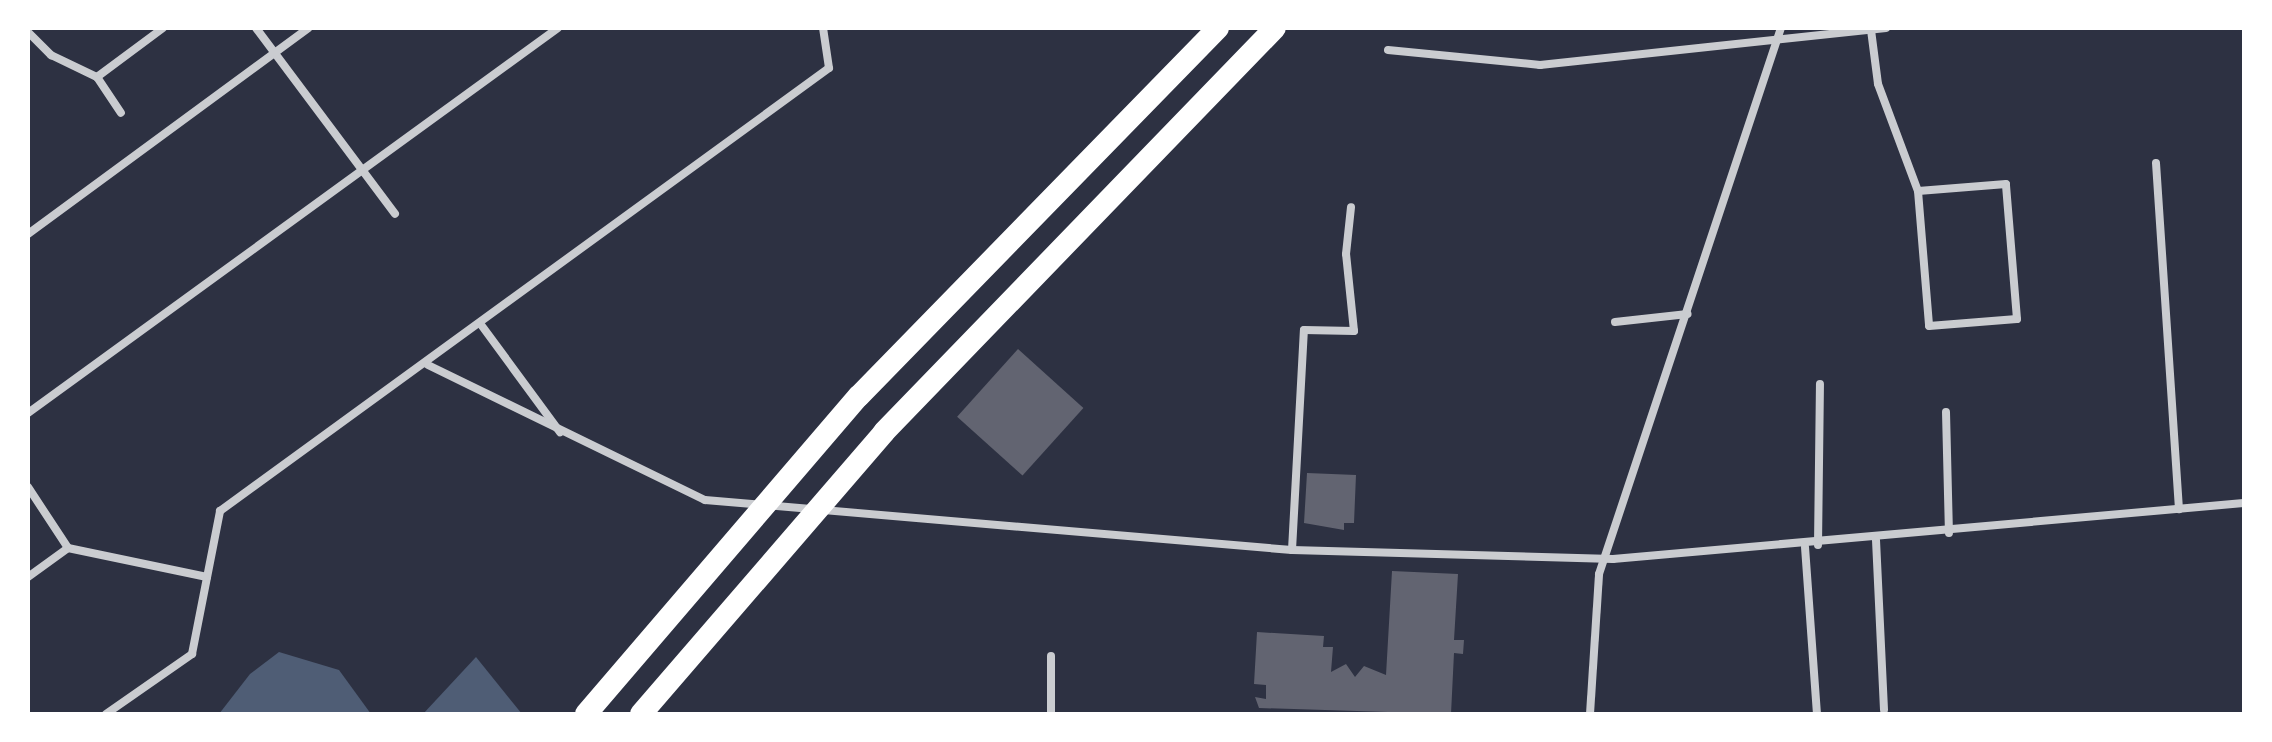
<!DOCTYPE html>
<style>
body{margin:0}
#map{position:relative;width:2272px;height:742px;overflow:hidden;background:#2d3142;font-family:Figtree,sans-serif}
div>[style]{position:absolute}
.water>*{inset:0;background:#4f5d75}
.building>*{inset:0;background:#626471;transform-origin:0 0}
.minor>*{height:8px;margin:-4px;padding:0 4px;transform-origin:4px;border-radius:4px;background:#caccd0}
.trunk>*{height:22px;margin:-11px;padding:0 11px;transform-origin:11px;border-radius:11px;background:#fff}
span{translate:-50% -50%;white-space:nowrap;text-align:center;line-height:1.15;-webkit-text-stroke:8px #fff;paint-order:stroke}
.frame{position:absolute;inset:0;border:30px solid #fff;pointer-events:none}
</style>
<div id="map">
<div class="water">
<i style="clip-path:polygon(279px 652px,339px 670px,371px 714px,219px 714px,250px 674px)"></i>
<i style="clip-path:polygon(476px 657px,522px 714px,423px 714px)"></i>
</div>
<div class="building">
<i style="left:1018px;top:349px;width:88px;height:91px;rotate:42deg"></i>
<i style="clip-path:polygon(1307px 473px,1356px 475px,1354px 523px,1344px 523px,1344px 530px,1304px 523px)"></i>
<i style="clip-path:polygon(1392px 571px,1458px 574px,1454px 640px,1464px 640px,1463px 654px,1454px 653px,1451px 714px,1259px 708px,1255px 697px,1266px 699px,1266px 685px,1254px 684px,1257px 632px,1324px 636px,1323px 647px,1333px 647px,1331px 672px,1346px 664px,1355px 677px,1364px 666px,1386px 675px)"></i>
</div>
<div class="minor">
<i style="left:256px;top:28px;width:232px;rotate:53.2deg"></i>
<i style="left:1871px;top:30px;width:54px;rotate:82.6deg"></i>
<i style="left:1878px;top:84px;width:114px;rotate:69.5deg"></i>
<i style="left:1918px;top:191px;width:135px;rotate:85.3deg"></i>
<i style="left:1929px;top:326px;width:88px;rotate:-4.5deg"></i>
<i style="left:2017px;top:319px;width:135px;rotate:-94.7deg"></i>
<i style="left:2006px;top:184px;width:88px;rotate:175.5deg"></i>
<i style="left:28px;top:32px;width:33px;rotate:45deg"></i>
<i style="left:51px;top:55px;width:51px;rotate:25.6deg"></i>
<i style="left:97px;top:77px;width:43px;rotate:56.3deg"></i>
<i style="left:1388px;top:50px;width:153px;rotate:5.6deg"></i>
<i style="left:1540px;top:65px;width:348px;rotate:-6.1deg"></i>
<i style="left:97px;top:77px;width:82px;rotate:-36.6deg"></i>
<i style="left:2156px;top:163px;width:347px;rotate:86.2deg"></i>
<i style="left:28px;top:234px;width:348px;rotate:-36.3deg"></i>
<i style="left:1615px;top:322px;width:73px;rotate:-6.3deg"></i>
<i style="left:482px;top:326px;width:132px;rotate:53.7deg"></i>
<i style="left:428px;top:365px;width:308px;rotate:26deg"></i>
<i style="left:705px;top:500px;width:589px;rotate:4.87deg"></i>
<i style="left:1292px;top:550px;width:321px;rotate:1.6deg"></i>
<i style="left:1613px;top:559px;width:633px;rotate:-5.07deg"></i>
<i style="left:1946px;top:412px;width:121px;rotate:88.6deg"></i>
<i style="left:28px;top:413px;width:655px;rotate:-36deg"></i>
<i style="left:28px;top:487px;width:73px;rotate:56.7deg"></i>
<i style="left:68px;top:548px;width:142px;rotate:11.8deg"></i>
<i style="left:1876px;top:540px;width:170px;rotate:87.3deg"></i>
<i style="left:1818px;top:545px;width:161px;rotate:-89.3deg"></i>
<i style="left:1805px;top:547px;width:167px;rotate:85.9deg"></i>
<i style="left:1292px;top:550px;width:220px;rotate:-86.9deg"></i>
<i style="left:1304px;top:330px;width:50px;rotate:1.1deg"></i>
<i style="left:1354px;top:331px;width:77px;rotate:-95.9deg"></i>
<i style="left:1346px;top:254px;width:47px;rotate:-83.9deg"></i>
<i style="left:28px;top:577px;width:49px;rotate:-35.9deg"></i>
<i style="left:1051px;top:656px;width:58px;rotate:90deg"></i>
<i style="left:106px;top:714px;width:105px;rotate:-34.9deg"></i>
<i style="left:192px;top:654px;width:146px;rotate:-78.9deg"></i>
<i style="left:220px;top:511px;width:753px;rotate:-36.03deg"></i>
<i style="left:829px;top:68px;width:40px;rotate:-98.5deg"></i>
<i style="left:1590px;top:714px;width:140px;rotate:-86.3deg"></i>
<i style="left:1599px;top:574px;width:576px;rotate:-71.57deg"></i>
</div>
<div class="trunk">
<i style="left:586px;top:714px;width:419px;rotate:-49.4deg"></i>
<i style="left:859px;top:396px;width:514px;rotate:-45.71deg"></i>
<i style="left:641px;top:714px;width:372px;rotate:-49.2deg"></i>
<i style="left:884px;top:432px;width:562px;rotate:-45.94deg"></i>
</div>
<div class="frame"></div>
</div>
